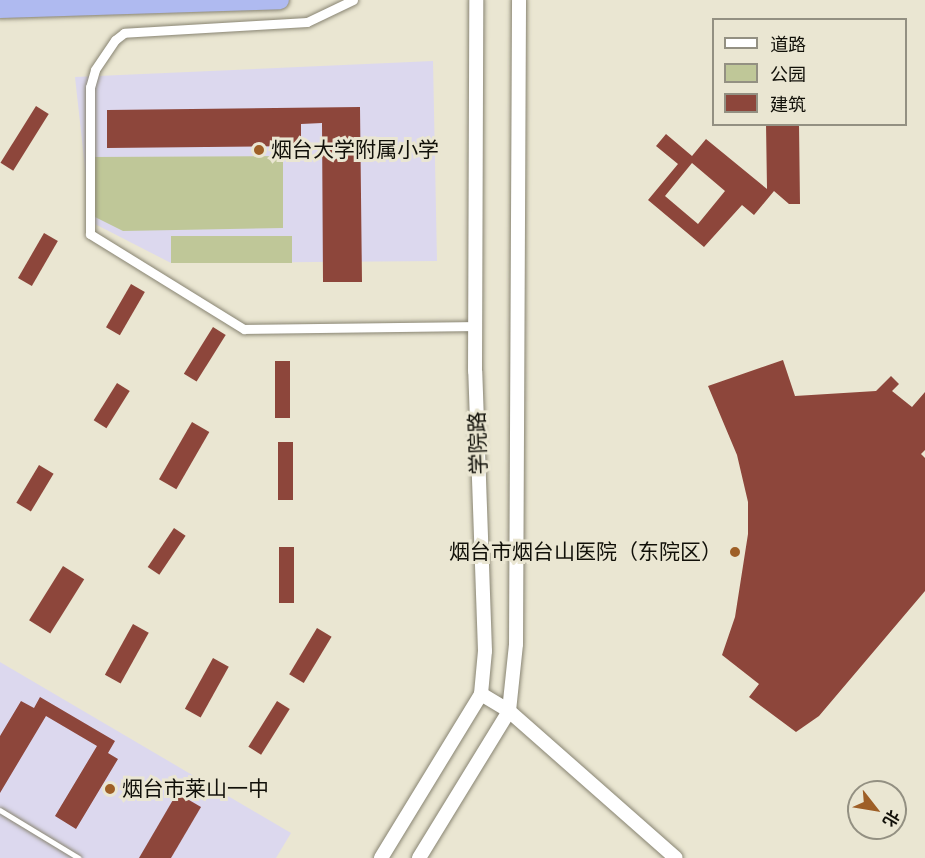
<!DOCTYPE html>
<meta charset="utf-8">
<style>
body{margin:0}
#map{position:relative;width:925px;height:858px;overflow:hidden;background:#eae6d2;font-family:"Crimson Pro","Noto Sans SC",serif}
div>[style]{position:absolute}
.education>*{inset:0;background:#dcd8ee}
.green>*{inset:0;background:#bfc798;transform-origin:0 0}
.building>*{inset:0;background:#8d463b;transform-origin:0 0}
.roads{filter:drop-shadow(0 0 2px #888472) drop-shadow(0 0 2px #888472)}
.lane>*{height:4.5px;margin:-2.25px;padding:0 2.25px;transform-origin:2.25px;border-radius:2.25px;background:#fff}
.street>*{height:9px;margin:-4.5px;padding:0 4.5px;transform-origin:4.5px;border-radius:4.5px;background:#fff}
.secondary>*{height:14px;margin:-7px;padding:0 7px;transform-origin:7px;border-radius:7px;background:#fff}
.highway>*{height:18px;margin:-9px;padding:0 9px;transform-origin:9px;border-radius:9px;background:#afbaf0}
.dots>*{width:16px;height:16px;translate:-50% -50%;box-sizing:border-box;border:3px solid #eae6d2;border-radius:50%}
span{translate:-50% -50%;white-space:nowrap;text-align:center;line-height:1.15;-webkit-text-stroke:6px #eae6d2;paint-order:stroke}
.poi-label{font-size:21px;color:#111009}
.left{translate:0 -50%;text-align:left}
.right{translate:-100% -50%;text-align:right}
.street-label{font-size:21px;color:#111009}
.legend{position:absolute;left:712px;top:18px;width:195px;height:108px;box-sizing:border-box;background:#eae6d2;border:2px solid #939082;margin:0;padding:8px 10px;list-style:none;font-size:18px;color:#111009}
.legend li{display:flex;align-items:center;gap:12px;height:30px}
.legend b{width:30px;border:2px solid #939082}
.north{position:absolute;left:847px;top:780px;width:60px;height:60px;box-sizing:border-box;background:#eae6d2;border:2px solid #939082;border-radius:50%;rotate:121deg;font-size:16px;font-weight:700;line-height:24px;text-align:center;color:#111009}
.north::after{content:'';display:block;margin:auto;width:21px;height:27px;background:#9e5f27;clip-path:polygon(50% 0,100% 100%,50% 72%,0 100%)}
</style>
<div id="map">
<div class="education">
<i style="clip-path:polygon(433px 61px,437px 261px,171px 263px,91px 222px,75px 77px)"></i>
<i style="clip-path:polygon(0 662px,291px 833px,276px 858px,0 858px)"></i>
</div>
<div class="green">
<i style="clip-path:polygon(283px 156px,283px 228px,123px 231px,95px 217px,88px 157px)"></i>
<i style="left:292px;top:236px;width:27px;height:121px;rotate:90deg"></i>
</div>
<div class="building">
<i style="left:36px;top:106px;width:15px;height:67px;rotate:32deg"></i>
<i style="clip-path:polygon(360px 107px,362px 282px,323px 282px,322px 123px,301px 124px,301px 146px,107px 148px,107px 110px)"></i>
<i style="clip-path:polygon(evenodd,766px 124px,799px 124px,800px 204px,789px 204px,774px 191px,754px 215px,742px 205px,704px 247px,648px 200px,678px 164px,656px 146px,666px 134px,692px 156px,706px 139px,767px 189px,766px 124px,692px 163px,725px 191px,698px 224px,665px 196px,692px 163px)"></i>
<i style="left:44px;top:233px;width:16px;height:52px;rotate:30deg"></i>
<i style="left:131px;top:284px;width:16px;height:50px;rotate:30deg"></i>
<i style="left:213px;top:327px;width:15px;height:55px;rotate:32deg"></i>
<i style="clip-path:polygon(783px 360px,795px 396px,876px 391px,891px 376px,899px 384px,892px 391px,912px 407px,925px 392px,925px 450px,921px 454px,925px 458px,925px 591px,819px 716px,796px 732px,749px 697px,759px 684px,722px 655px,735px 617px,748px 534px,748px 502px,737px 455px,708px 386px)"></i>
<i style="left:275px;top:361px;width:15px;height:57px"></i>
<i style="left:117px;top:383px;width:15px;height:44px;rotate:32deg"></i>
<i style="left:192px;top:422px;width:20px;height:66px;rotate:30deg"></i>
<i style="left:278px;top:442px;width:15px;height:58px"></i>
<i style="left:39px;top:465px;width:17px;height:44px;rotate:31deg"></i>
<i style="left:174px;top:528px;width:14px;height:47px;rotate:34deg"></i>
<i style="left:279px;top:547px;width:15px;height:56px"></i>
<i style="left:63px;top:566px;width:25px;height:64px;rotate:32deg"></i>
<i style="left:133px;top:624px;width:18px;height:58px;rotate:29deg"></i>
<i style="left:317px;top:628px;width:17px;height:54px;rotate:31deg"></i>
<i style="left:213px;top:658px;width:18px;height:58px;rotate:29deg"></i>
<i style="clip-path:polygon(40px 697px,115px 741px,108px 753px,118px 759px,76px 829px,55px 816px,97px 746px,46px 716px,0 793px,0 736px,21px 701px,34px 708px)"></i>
<i style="left:277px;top:701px;width:15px;height:54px;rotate:32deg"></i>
<i style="clip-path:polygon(177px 793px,201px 807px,171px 858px,139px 858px)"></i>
</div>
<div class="roads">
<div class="lane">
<i style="left:0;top:810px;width:92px;rotate:31.3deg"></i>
</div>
<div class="street">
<i style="left:353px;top:0;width:51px;rotate:154.4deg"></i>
<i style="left:307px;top:22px;width:183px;rotate:176.6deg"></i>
<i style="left:124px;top:33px;width:11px;rotate:142deg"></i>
<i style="left:115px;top:40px;width:36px;rotate:124deg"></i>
<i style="left:95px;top:70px;width:18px;rotate:106deg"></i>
<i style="left:90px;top:87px;width:147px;rotate:90deg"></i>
<i style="left:90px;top:234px;width:181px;rotate:31.7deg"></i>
<i style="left:244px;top:329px;width:231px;rotate:-0.7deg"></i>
</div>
<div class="secondary">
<i style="left:481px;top:694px;width:33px;rotate:31deg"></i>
<i style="left:509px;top:711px;width:222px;rotate:41.4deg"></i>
<i style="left:381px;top:858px;width:192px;rotate:-58.6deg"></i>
<i style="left:481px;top:694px;width:43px;rotate:-84.7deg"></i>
<i style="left:485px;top:651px;width:280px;rotate:-92deg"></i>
<i style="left:475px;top:371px;width:371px;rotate:-89.8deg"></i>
<i style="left:419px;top:858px;width:172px;rotate:-58.5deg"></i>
<i style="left:509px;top:711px;width:67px;rotate:-84deg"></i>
<i style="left:516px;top:644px;width:644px;rotate:-89.73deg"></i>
</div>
<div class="highway">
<i style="left:0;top:9px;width:280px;rotate:-1.8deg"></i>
</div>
</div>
<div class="dots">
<i style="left:259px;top:150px;background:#9e5f27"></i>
<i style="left:735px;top:552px;background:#9e5f27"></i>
<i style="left:110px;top:789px;background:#9e5f27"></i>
</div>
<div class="poi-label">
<span class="left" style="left:271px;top:150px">烟台大学附属小学</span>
<span class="right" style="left:722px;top:552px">烟台市烟台山医院（东院区）</span>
<span class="left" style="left:122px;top:789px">烟台市莱山一中</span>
</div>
<div class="street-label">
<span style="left:478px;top:443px;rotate:-92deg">学院路</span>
</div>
<ul class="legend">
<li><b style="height:8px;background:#fff"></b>道路</li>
<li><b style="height:16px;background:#bfc798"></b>公园</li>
<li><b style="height:16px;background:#8d463b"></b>建筑</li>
</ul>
<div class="north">北</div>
</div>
